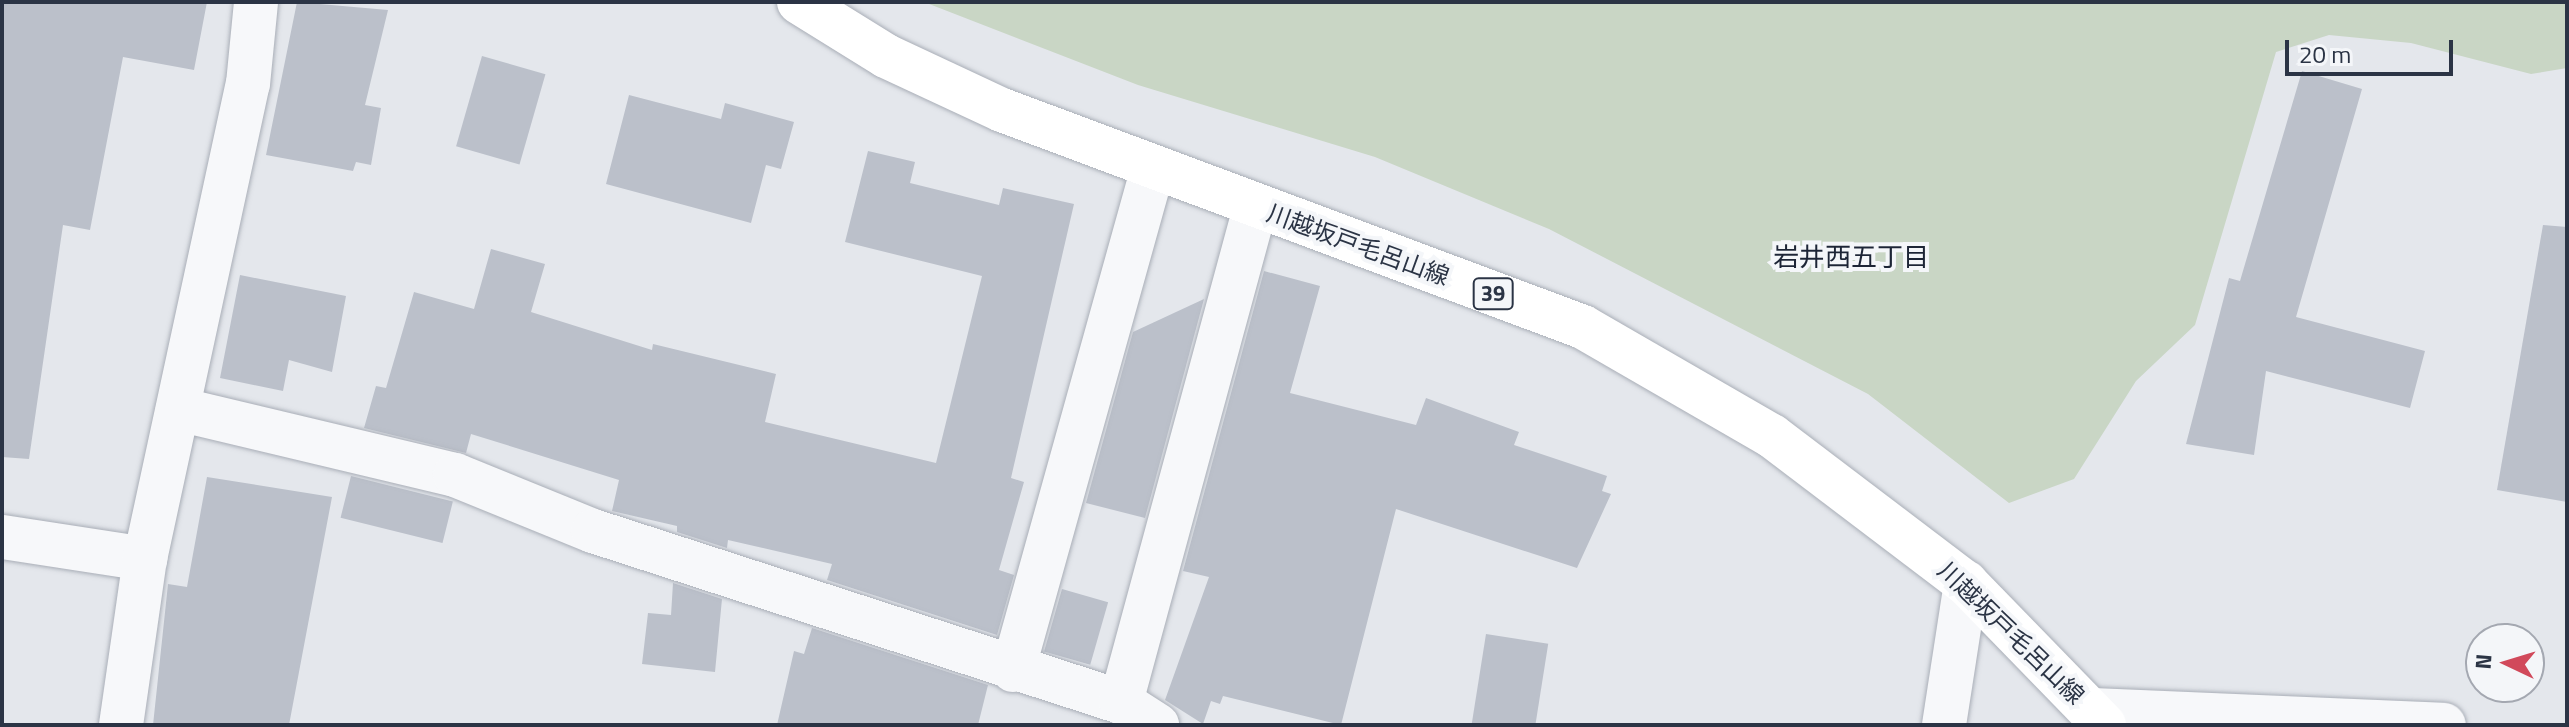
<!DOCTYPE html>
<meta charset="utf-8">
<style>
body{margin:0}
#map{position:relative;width:2569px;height:727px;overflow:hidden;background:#e4e7ec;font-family:"Titillium Web","Noto Sans JP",sans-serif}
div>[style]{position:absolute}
.green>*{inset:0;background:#c9d6c5}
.building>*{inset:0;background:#bbc0ca;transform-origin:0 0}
.roads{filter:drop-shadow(0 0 2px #a9aeb7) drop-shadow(0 0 2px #a9aeb7)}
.minor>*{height:44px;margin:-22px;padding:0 22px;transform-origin:22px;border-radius:22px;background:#f7f8fa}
.tertiary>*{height:44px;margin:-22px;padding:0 22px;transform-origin:22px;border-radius:22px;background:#f7f8fa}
.primary>*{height:44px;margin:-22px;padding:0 22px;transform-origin:22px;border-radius:22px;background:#fff}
span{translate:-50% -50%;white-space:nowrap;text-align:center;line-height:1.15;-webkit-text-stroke:8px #f4f6f9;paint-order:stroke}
.shield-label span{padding:2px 6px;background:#f4f6f9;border:2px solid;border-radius:6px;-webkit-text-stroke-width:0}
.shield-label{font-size:22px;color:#2b3445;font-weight:700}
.street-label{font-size:24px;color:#2b3445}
.neighbourhood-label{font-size:26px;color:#1d2536}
.frame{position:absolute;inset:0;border:4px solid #2b3445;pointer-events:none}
.north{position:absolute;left:2465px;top:623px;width:80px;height:80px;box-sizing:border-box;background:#f4f6f9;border:2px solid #a4a8b1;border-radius:50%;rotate:274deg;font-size:22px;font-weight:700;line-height:32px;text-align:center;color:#2b3445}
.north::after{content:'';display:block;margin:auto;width:28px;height:36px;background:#d1495b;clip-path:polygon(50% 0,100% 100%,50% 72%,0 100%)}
.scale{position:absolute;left:2285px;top:40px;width:168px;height:36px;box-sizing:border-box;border:4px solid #2b3445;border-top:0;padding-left:10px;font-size:24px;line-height:28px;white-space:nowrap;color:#2b3445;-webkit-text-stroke:6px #f4f6f9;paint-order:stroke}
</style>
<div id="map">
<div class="green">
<i style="clip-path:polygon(924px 2px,2567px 2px,2567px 68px,2531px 74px,2411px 43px,2329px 35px,2276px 52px,2195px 325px,2136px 381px,2074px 479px,2009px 503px,1868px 394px,1549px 229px,1375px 157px,1138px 85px)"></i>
</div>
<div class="building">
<i style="clip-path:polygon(2px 2px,207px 2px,194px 70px,123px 57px,90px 230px,63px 225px,29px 459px,2px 457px)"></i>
<i style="clip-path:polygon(297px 2px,388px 10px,365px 105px,381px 108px,371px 165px,356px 162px,353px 171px,266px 155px)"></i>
<i style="left:482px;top:56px;width:66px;height:94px;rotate:16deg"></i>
<i style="clip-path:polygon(2302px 71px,2362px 89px,2296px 317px,2425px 351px,2410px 408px,2266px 371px,2254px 455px,2186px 444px,2229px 278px,2240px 281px)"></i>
<i style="clip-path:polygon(629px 95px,721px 119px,725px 103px,794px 122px,781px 169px,766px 165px,751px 223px,606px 184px)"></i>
<i style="clip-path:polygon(868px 151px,915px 162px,910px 183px,999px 205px,1003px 188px,1074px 204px,1011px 478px,1024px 482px,999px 570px,1014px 575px,997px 635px,827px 580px,832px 564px,728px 540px,727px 548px,677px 532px,677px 526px,612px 511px,619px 480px,471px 434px,466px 453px,364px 428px,376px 386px,386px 388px,414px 292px,474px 309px,491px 249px,545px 264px,531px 312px,652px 350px,653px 344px,776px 374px,765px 422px,936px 463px,982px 276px,845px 242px)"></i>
<i style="clip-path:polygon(2543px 225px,2567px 227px,2567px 502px,2497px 490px)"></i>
<i style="clip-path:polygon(1264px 271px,1320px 286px,1290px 393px,1416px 425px,1426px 398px,1519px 432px,1514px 445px,1607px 476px,1602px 491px,1611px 494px,1577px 568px,1396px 509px,1341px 725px,1223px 696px,1220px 704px,1211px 701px,1203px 724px,1165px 700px,1209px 577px,1183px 571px)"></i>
<i style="clip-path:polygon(240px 275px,346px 296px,332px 372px,289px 360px,283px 391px,220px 378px)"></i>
<i style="clip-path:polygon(1204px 299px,1145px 518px,1086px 503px,1133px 332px)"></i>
<i style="left:351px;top:476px;width:105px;height:43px;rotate:14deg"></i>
<i style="clip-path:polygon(207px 477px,332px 497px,289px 725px,153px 725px,168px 584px,187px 587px)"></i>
<i style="clip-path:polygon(673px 583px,722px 599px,715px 672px,642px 664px,648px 613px,671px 615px)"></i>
<i style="left:1062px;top:589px;width:48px;height:65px;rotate:16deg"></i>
<i style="clip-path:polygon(812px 628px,988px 685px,978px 725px,777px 725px,794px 651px,804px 654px)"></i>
<i style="left:1486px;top:634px;width:63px;height:92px;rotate:9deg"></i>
</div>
<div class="roads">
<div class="minor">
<i style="left:178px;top:409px;width:285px;rotate:13.4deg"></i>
<i style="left:455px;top:475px;width:149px;rotate:22.1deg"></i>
<i style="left:593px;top:531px;width:555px;rotate:17.95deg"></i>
<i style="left:1121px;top:702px;width:43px;rotate:32.6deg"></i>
<i style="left:2px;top:537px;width:145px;rotate:8.7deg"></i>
<i style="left:1013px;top:670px;width:521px;rotate:-74.42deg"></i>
<i style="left:1121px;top:702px;width:512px;rotate:-74.82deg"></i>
<i style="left:2091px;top:710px;width:353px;rotate:2.4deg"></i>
<i style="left:1944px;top:725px;width:144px;rotate:-81.2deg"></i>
</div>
<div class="tertiary">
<i style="left:121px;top:725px;width:168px;rotate:-81.8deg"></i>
<i style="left:145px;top:559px;width:486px;rotate:-77.8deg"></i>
<i style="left:248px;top:84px;width:82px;rotate:-84.4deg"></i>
</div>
<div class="primary">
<i style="left:799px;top:2px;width:102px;rotate:31.8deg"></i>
<i style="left:886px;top:56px;width:128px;rotate:25deg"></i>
<i style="left:1002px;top:110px;width:620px;rotate:20.48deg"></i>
<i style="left:1583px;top:327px;width:218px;rotate:30deg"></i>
<i style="left:1772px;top:436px;width:243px;rotate:37.2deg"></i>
<i style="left:1966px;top:583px;width:198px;rotate:45.8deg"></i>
</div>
</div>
<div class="shield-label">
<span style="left:1493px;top:294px">39</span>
</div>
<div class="street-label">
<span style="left:1358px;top:245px;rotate:20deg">川越坂戸毛呂山線</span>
<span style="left:2011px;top:633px;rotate:44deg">川越坂戸毛呂山線</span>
</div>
<div class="neighbourhood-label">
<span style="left:1851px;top:257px">岩井西五丁目</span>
</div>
<div class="frame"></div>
<div class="north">N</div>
<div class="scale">20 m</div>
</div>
